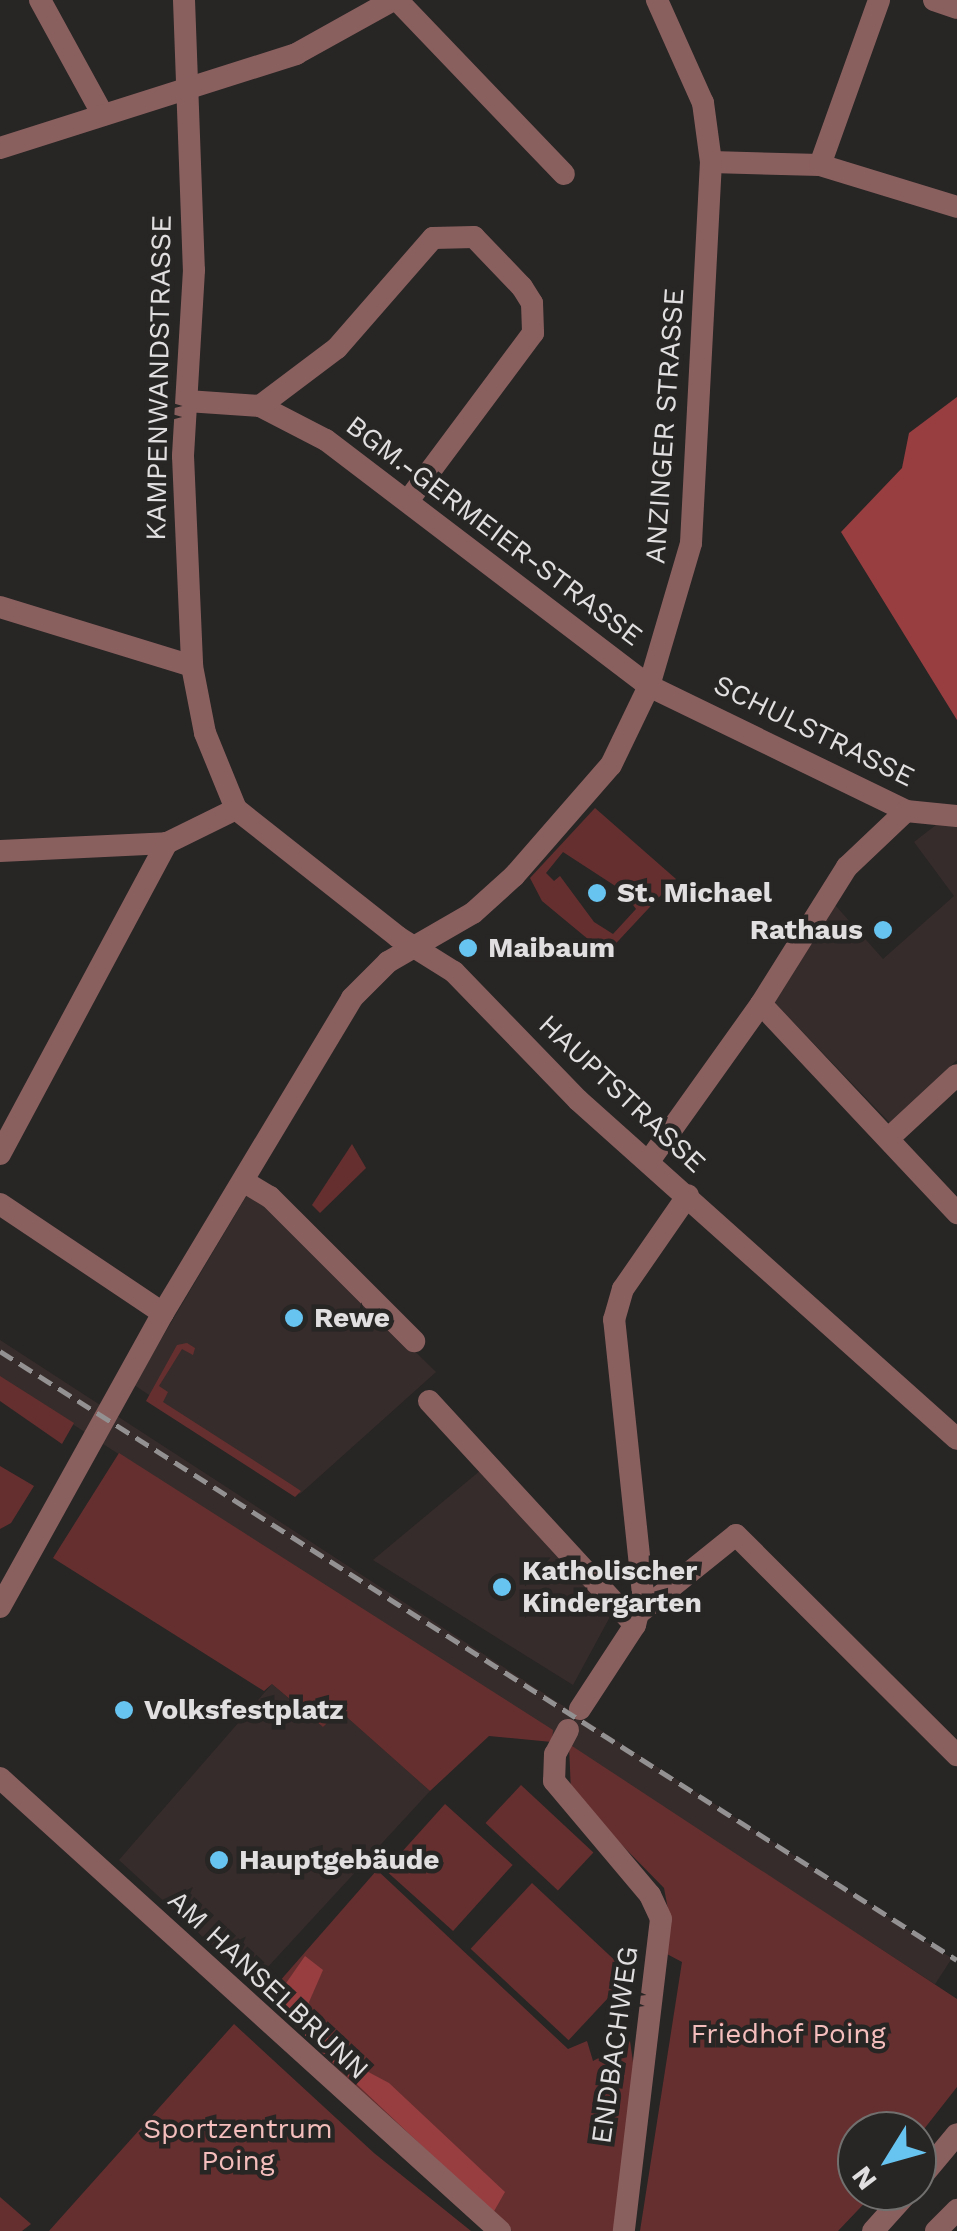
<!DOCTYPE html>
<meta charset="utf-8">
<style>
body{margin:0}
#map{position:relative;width:957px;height:2231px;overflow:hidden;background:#282525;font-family:"Work Sans",sans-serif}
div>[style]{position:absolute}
.built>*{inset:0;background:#362c2b;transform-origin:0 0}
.green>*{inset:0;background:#662f2f;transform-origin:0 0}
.forest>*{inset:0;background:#983e41}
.minor>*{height:22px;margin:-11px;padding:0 11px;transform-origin:11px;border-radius:11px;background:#8a605f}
.rail>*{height:5px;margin-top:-2.5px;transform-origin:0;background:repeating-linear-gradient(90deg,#939191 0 15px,transparent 0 23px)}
.dots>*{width:28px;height:28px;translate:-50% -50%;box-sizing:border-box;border:5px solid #282525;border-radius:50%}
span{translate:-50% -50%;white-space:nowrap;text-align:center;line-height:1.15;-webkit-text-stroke:9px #282525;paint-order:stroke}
.street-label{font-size:28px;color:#e1dfdf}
.poi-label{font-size:28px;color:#e1dfdf;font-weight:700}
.left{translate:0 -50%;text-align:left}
.right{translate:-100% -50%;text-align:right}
.park-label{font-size:28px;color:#f3bebc}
.north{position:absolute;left:837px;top:2111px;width:100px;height:100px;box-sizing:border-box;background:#282525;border:2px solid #726f6f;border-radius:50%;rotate:233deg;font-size:28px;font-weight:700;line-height:40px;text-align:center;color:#e1dfdf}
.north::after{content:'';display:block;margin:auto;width:35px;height:45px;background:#67c4f0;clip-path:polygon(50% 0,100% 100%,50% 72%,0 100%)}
</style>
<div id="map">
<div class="built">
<i style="clip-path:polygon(941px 821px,957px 822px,957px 1060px,890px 1123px,774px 1002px,835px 905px,883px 959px,954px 896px,914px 842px)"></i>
<i style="clip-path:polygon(250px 1190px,436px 1372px,300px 1494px,134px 1385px)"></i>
<i style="left:0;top:1340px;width:1135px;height:31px;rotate:33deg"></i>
<i style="clip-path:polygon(481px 1470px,612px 1613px,573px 1685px,373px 1560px)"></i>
<i style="clip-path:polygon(272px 1684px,323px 1727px,339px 1710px,430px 1791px,253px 1983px,119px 1860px)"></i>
</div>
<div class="green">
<i style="clip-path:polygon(evenodd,595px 808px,676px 879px,606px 954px,542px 901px,530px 878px,595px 808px,563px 852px,623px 891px,636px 909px,613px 934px,594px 922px,560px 876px,554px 881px,546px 873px,563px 852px)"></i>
<i style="clip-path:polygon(352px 1144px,366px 1168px,320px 1213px,312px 1205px)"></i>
<i style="clip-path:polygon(187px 1343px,195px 1348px,193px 1355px,182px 1349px,159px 1386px,168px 1392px,163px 1402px,292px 1485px,301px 1491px,295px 1497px,146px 1401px,177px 1345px)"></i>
<i style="clip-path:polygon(0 1376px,74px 1423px,62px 1444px,0 1401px)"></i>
<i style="clip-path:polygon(119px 1453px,553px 1730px,552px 1742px,489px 1736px,430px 1791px,340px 1711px,323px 1727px,272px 1684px,264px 1691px,53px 1558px)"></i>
<i style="clip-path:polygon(0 1466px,34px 1486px,11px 1523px,0 1529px)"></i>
<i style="clip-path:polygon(569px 1744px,957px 1999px,957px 2087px,917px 2138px,917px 2131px,857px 2131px,857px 2191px,876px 2191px,838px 2231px,640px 2231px,682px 1962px,665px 1953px,670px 1920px,664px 1888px,571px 1793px)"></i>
<i style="left:521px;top:1785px;width:99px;height:52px;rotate:43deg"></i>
<i style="left:445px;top:1804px;width:91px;height:89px;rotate:42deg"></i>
<i style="clip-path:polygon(377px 1870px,568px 2049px,587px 2041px,593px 2061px,630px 2041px,634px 2069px,619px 2231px,512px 2231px,413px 2145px,272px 2002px,279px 1982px)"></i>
<i style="left:532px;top:1883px;width:134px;height:90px;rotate:43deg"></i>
<i style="clip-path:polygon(234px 2024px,374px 2153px,471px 2231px,49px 2231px)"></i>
<i style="clip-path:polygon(0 2197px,31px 2224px,22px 2231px,0 2231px)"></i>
</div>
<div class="forest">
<i style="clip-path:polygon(957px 397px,957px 720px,841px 532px,902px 468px,909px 433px)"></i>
<i style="clip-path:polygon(305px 1956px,323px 1970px,309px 2002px,312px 2023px,359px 2067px,389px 2083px,505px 2192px,493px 2213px,291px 2022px,275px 1999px)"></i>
</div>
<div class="minor">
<i style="left:40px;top:0;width:131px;rotate:61.3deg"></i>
<i style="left:184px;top:0;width:270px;rotate:87.9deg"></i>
<i style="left:194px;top:270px;width:186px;rotate:93.4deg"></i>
<i style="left:183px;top:456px;width:210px;rotate:87.5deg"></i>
<i style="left:192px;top:666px;width:68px;rotate:79deg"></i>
<i style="left:205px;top:733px;width:82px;rotate:67.8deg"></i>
<i style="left:236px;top:809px;width:206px;rotate:38.3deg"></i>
<i style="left:398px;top:937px;width:66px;rotate:32deg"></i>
<i style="left:454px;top:972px;width:178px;rotate:45.9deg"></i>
<i style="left:578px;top:1100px;width:508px;rotate:41.81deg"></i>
<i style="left:397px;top:0;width:241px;rotate:46.2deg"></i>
<i style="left:934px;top:0;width:24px;rotate:19deg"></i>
<i style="left:0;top:148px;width:311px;rotate:-17.6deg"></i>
<i style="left:296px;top:54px;width:111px;rotate:-29.1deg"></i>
<i style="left:711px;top:162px;width:109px;rotate:1.6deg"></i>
<i style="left:820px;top:165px;width:143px;rotate:17deg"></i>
<i style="left:820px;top:165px;width:175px;rotate:-70.3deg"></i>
<i style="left:187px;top:401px;width:73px;rotate:3.9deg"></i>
<i style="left:260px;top:406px;width:74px;rotate:27.3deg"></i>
<i style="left:326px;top:440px;width:406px;rotate:37.3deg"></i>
<i style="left:649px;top:686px;width:286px;rotate:25.9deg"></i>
<i style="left:906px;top:811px;width:51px;rotate:5.6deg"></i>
<i style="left:260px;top:406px;width:96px;rotate:-37deg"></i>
<i style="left:337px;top:348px;width:146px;rotate:-48.9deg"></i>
<i style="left:433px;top:238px;width:41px;rotate:-1.4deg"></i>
<i style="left:474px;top:237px;width:69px;rotate:46.2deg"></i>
<i style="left:522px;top:287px;width:19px;rotate:58deg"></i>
<i style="left:532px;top:303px;width:30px;rotate:88deg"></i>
<i style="left:533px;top:333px;width:209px;rotate:126.7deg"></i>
<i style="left:0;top:607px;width:201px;rotate:17.1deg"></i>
<i style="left:0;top:851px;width:167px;rotate:-2.7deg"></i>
<i style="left:761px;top:1004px;width:287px;rotate:46.8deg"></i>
<i style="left:890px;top:1137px;width:91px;rotate:-42.8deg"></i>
<i style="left:0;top:1154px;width:353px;rotate:-61.8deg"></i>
<i style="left:167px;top:843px;width:77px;rotate:-26.2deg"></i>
<i style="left:649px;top:1161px;width:193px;rotate:-54.5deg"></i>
<i style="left:761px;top:1004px;width:162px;rotate:-57.9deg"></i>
<i style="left:847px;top:867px;width:81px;rotate:-43.5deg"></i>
<i style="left:243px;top:1181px;width:31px;rotate:31deg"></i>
<i style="left:270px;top:1197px;width:204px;rotate:45deg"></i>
<i style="left:0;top:1204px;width:196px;rotate:33.8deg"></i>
<i style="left:429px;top:1401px;width:304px;rotate:47.4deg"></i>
<i style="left:0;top:1607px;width:336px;rotate:-61deg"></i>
<i style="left:163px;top:1313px;width:367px;rotate:-59deg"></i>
<i style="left:352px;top:998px;width:51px;rotate:-45deg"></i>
<i style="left:388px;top:962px;width:98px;rotate:-30deg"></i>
<i style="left:473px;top:913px;width:55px;rotate:-42.1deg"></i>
<i style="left:514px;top:876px;width:147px;rotate:-48.9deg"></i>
<i style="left:611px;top:765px;width:88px;rotate:-64.3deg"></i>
<i style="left:649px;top:686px;width:149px;rotate:-73.6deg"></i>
<i style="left:691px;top:543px;width:382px;rotate:-87deg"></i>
<i style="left:711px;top:162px;width:60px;rotate:-97.7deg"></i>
<i style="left:703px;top:103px;width:113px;rotate:-114.1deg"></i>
<i style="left:639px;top:1613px;width:124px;rotate:-38.8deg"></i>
<i style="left:736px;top:1535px;width:312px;rotate:44.9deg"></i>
<i style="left:580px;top:1709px;width:100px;rotate:-56.8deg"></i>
<i style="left:635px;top:1625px;width:32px;rotate:-76deg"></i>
<i style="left:643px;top:1594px;width:276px;rotate:-96deg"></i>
<i style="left:614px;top:1320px;width:32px;rotate:-74deg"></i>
<i style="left:623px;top:1289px;width:114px;rotate:-55.3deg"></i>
<i style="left:568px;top:1730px;width:27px;rotate:118deg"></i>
<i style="left:555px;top:1754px;width:27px;rotate:92deg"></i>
<i style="left:554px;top:1781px;width:149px;rotate:49.9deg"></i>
<i style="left:650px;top:1895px;width:26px;rotate:65deg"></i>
<i style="left:661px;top:1919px;width:314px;rotate:96.8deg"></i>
<i style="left:0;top:1778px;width:675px;rotate:42.18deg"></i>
<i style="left:917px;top:2182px;width:62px;rotate:-50.2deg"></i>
<i style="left:873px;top:2231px;width:54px;rotate:-48deg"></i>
<i style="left:936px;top:2231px;width:30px;rotate:-45deg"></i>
</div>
<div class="rail">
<i style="left:0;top:1351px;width:1134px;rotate:32.47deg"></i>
</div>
<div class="dots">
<i style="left:597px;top:893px;background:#67c4f0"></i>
<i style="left:883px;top:930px;background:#67c4f0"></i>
<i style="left:468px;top:948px;background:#67c4f0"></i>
<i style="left:294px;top:1318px;background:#67c4f0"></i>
<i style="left:502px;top:1587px;background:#67c4f0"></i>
<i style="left:124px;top:1710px;background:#67c4f0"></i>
<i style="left:219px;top:1860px;background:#67c4f0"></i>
</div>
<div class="street-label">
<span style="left:159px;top:378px;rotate:-89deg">KAMPENWANDSTRASSE</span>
<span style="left:665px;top:426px;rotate:-86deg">ANZINGER STRASSE</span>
<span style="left:494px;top:531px;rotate:37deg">BGM.-GERMEIER-STRASSE</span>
<span style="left:814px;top:731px;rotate:26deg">SCHULSTRASSE</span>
<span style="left:622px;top:1094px;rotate:43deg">HAUPTSTRASSE</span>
<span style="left:268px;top:1985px;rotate:43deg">AM HANSELBRUNN</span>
<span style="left:615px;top:2045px;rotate:-82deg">ENDBACHWEG</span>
</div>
<div class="poi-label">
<span class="left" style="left:617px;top:893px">St. Michael</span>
<span class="right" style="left:863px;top:930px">Rathaus</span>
<span class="left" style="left:488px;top:948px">Maibaum</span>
<span class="left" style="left:314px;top:1318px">Rewe</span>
<span class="left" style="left:522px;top:1587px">Katholischer<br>Kindergarten</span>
<span class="left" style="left:144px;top:1710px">Volksfestplatz</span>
<span class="left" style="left:239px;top:1860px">Hauptgebäude</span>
</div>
<div class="park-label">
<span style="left:788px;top:2034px">Friedhof Poing</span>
<span style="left:238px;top:2145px">Sportzentrum<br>Poing</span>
</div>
<div class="north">N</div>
</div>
